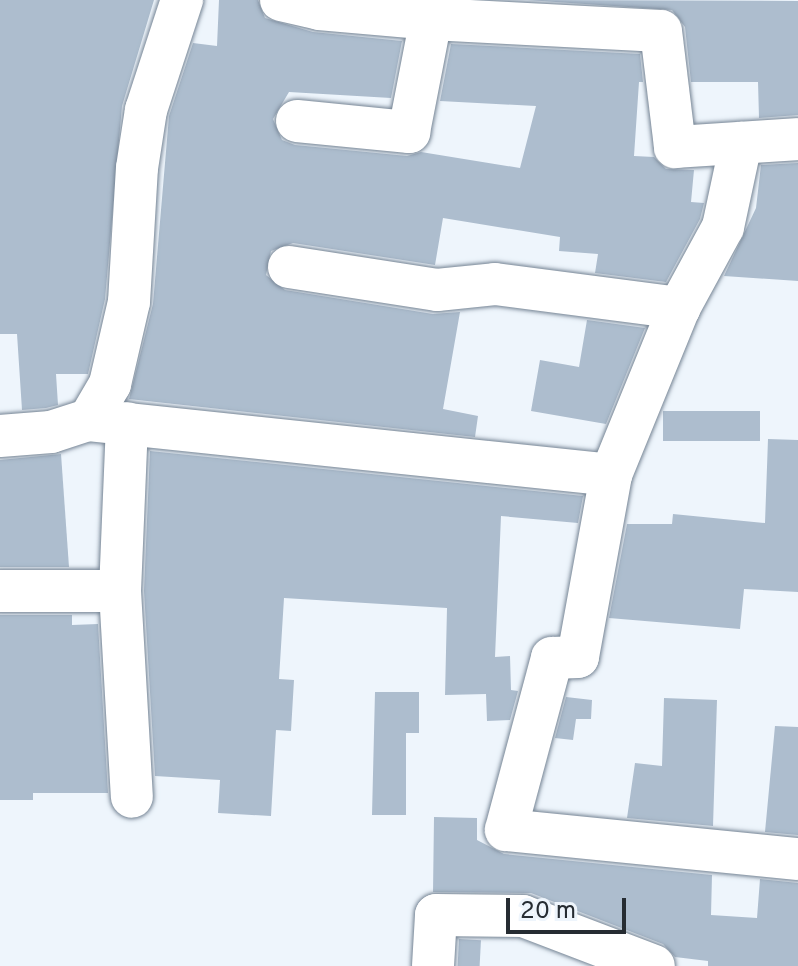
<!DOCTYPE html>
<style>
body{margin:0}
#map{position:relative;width:798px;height:966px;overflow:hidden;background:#eef5fc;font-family:Overpass,sans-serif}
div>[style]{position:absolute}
.building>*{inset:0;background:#adbdce;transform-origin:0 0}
.roads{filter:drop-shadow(0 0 2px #758494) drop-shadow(0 0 2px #758494)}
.street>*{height:42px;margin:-21px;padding:0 21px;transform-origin:21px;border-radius:21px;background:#fff}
span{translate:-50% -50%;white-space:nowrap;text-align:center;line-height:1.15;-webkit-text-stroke:7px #eef5fc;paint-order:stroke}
.scale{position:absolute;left:506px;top:898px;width:120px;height:36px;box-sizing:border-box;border:4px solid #262c32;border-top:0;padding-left:10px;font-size:24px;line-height:28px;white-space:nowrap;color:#262c32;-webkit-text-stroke:6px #eef5fc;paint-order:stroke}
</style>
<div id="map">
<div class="building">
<i style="clip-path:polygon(0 0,154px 0,122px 106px,105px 299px,88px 374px,56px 374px,58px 405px,46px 408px,22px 410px,17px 334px,0 334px)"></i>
<i style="clip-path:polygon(219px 0,258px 0,265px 18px,313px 32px,402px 41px,391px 98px,289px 92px,273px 119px,282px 140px,295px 145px,407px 156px,421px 152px,520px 168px,536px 106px,440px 101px,451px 44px,640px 54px,643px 82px,639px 82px,634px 156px,654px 157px,666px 169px,694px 170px,691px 202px,704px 203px,700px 219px,666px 282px,595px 273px,598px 254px,559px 251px,560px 237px,443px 218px,435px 265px,293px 243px,271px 251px,266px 275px,285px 290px,433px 314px,460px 312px,443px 409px,478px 416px,475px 437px,129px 399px,153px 304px,169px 116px,193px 43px,217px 46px)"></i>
<i style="clip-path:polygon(527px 0,798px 1px,798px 115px,759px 118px,758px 82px,691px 82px,685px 27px,672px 10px)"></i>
<i style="clip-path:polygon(798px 163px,798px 281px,724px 276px,756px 208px,761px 165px)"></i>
<i style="clip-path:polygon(587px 320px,645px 328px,606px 424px,531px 411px,540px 360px,579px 367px)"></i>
<i style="left:760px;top:411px;width:30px;height:97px;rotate:90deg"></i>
<i style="clip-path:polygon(768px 439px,798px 440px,798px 592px,744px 589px,740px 629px,609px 618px,627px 524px,672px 524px,673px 514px,765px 523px)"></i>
<i style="clip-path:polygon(150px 451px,583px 496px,578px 523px,501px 516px,495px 657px,510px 656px,511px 690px,518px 691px,510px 720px,487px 721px,486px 694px,445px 695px,447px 608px,284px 598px,279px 679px,294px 680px,291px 731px,276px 730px,271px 816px,218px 813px,220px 780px,155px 776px,144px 591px)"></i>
<i style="clip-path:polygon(61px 454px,69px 567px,0 567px,0 460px)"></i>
<i style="clip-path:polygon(0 615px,72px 615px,72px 625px,98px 624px,108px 793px,33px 793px,33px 800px,0 800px)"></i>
<i style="clip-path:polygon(375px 692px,419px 692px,419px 733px,406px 733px,406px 815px,372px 815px)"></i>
<i style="clip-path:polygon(566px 697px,592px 700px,591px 719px,576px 719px,573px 740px,555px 738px)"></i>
<i style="clip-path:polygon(664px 698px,717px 700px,713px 826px,627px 818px,635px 763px,662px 766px)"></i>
<i style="clip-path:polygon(775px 726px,798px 727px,798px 835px,765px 832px)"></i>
<i style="clip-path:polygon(434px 817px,477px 818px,477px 840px,504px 854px,712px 875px,711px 915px,757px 918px,760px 879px,798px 883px,798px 966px,708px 966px,708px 961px,675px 957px,663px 944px,531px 893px,433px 892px)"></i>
<i style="left:459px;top:939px;width:22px;height:27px;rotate:3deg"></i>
</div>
<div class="roads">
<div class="street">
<i style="left:281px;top:0;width:39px;rotate:13deg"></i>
<i style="left:319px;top:9px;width:112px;rotate:5.1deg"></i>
<i style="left:431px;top:19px;width:230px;rotate:3deg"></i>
<i style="left:661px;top:31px;width:117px;rotate:83.1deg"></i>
<i style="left:675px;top:147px;width:123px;rotate:-3.7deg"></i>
<i style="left:297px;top:121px;width:113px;rotate:5.6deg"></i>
<i style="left:409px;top:132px;width:115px;rotate:-79deg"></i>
<i style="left:289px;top:267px;width:150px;rotate:8.8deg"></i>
<i style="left:437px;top:290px;width:58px;rotate:-5.9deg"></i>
<i style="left:495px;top:284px;width:186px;rotate:7.4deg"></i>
<i style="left:679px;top:308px;width:180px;rotate:112.2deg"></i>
<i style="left:679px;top:308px;width:92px;rotate:-61.5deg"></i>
<i style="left:723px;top:227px;width:86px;rotate:-77.9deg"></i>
<i style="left:89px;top:420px;width:525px;rotate:6.01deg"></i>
<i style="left:611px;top:475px;width:185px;rotate:100.3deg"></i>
<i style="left:578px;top:657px;width:26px;rotate:178deg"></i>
<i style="left:552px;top:658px;width:178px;rotate:105deg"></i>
<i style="left:506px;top:830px;width:293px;rotate:5.7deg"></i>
<i style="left:0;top:436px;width:51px;rotate:-4.5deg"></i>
<i style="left:51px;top:432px;width:40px;rotate:-18deg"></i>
<i style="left:89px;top:420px;width:42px;rotate:-59.7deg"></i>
<i style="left:110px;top:384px;width:84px;rotate:-77deg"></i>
<i style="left:129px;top:302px;width:134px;rotate:-86.6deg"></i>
<i style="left:137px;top:168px;width:59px;rotate:-81.2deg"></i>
<i style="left:146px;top:110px;width:116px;rotate:-71.9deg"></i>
<i style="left:0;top:591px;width:120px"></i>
<i style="left:120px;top:591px;width:168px;rotate:-87.6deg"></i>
<i style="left:120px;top:591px;width:206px;rotate:86.7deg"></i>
<i style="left:433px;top:966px;width:51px;rotate:-86.6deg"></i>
<i style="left:436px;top:915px;width:87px;rotate:0.7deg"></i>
<i style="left:523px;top:916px;width:140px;rotate:20.9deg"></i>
</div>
</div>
<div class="scale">20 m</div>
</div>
